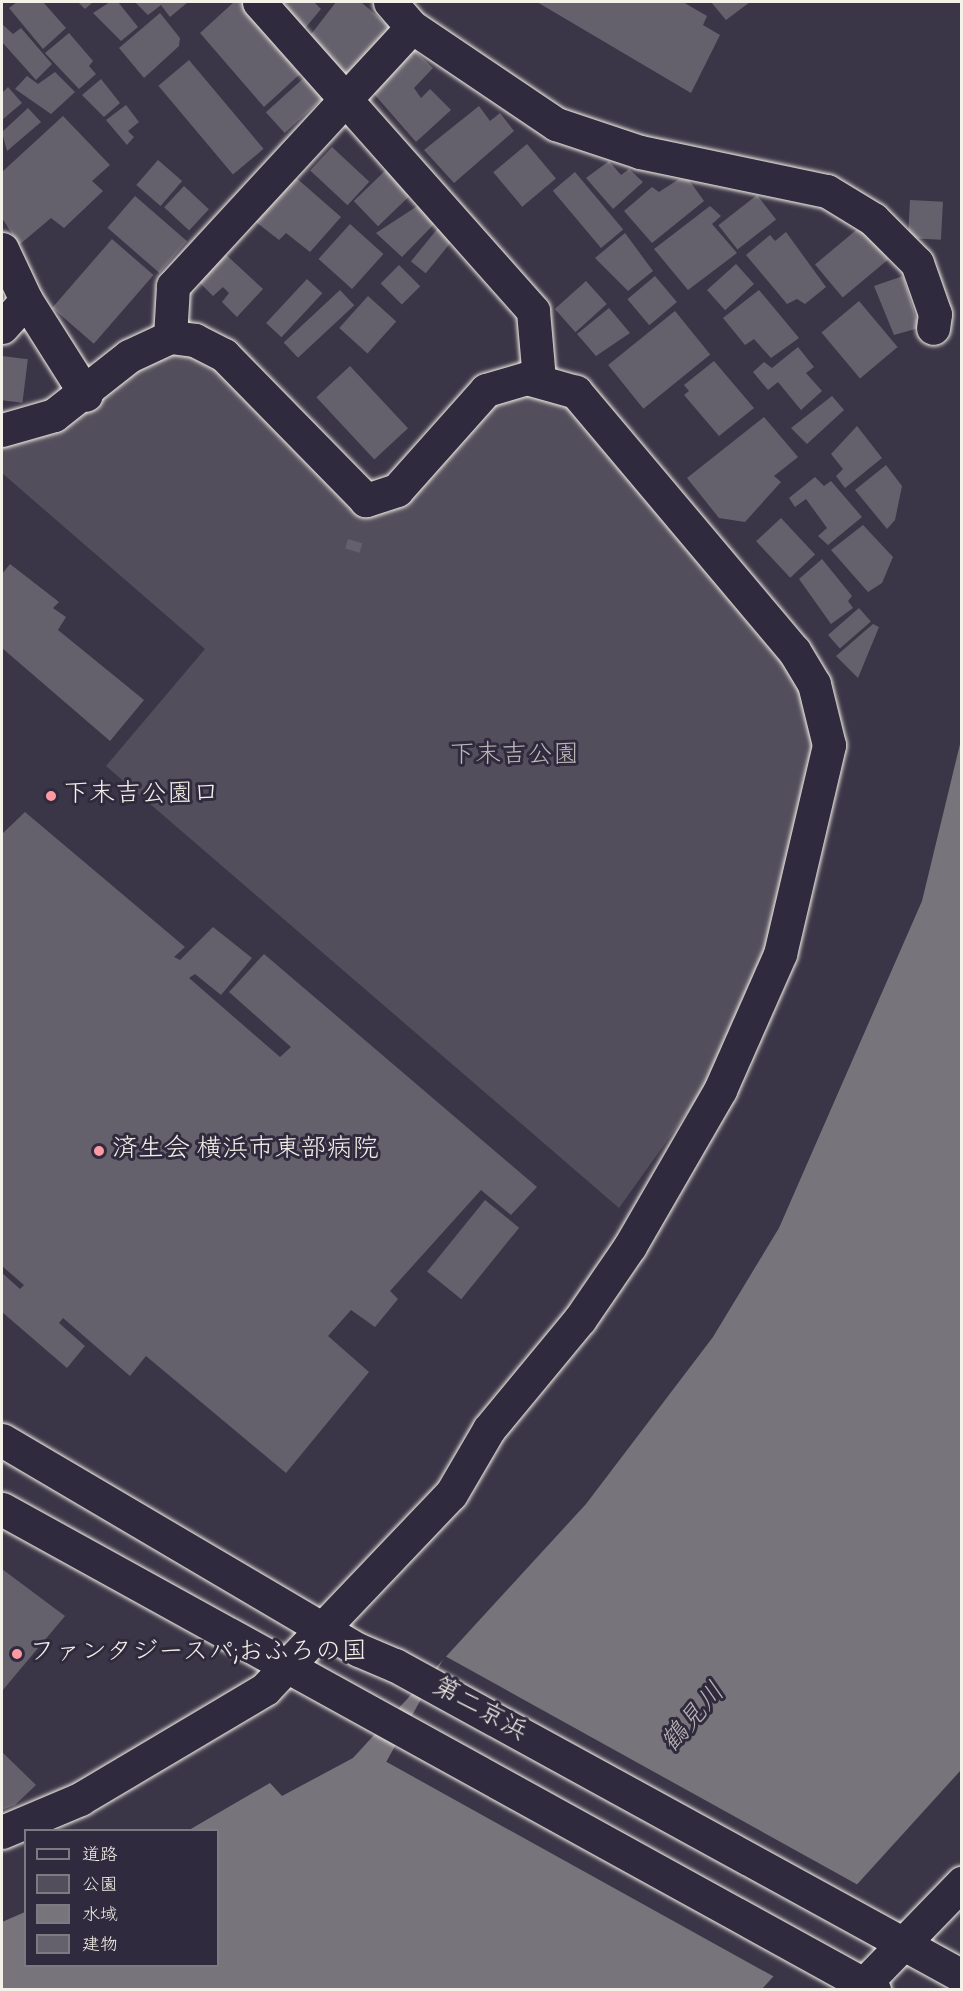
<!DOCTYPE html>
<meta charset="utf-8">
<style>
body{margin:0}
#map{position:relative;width:963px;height:1991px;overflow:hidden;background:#3b3647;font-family:"Indie Flower","Klee One",sans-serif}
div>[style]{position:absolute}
.green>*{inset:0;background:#534e5c}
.water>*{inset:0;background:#78747b}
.pier>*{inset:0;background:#3b3647;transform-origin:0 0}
.building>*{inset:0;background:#65616c;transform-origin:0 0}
.roads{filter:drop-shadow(0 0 2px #f4f1e8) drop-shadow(0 0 2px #f4f1e8)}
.minor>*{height:33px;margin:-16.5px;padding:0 16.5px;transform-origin:16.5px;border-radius:16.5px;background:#2f2a3d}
.tertiary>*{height:33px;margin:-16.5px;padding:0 16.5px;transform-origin:16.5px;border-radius:16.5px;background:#2f2a3d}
.trunk>*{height:33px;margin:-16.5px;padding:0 16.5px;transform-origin:16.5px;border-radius:16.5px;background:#2f2a3d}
.dots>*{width:16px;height:16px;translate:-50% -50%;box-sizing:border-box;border:3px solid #2f2a3d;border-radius:50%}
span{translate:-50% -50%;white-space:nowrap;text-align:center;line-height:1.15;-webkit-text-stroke:6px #2f2a3d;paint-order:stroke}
.park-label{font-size:26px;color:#bcb8b7}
.poi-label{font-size:26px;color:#f4f1e8}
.left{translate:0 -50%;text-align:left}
.street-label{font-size:26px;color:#f4f1e8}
.water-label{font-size:27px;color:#b6b2b2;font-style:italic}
.frame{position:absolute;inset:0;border:3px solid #f4f1e8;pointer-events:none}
.legend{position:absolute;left:24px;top:1829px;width:195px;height:138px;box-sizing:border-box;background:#2f2a3d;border:2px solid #7e7a81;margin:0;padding:8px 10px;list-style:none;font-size:18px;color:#f4f1e8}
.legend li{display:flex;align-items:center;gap:12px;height:30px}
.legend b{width:30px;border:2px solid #7e7a81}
</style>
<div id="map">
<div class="green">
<i style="clip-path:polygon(173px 352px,193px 352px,247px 390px,346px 503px,364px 513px,390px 512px,411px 500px,495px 401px,531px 389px,571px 400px,786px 657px,821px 746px,766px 950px,711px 1079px,619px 1208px,106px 766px,205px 649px,2px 473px,2px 438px,96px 404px,132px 368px)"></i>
</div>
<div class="water">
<i style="clip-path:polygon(961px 740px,961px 1770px,762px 1989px,2px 1990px,2px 1922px,25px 1912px,26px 1966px,218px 1966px,218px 1830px,189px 1830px,270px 1783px,282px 1796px,353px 1758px,586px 1504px,713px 1337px,779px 1228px,922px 901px)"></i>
</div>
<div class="pier">
<i style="left:445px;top:1656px;width:475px;height:121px;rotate:29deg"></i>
</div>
<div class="building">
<i style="clip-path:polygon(17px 2px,43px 2px,66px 28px,43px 49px,9px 8px)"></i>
<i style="clip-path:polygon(78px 2px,93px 2px,85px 9px)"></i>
<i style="clip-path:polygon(110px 2px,118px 2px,138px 27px,121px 41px,93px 13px)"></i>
<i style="clip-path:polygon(135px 2px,188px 2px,170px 17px,161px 5px,148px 15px)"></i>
<i style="clip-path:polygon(234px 2px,244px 2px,299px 62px,293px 67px,300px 74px,264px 107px,200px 33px)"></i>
<i style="clip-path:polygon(279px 2px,314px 2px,321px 9px,302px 32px)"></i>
<i style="clip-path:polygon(336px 2px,361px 2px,391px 28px,346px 74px,309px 37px)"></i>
<i style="clip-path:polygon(537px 2px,683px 2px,707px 16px,703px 25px,720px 35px,691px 93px)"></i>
<i style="clip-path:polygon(711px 2px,750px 2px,726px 20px)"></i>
<i style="clip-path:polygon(160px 13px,180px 38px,179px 46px,144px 78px,119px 48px)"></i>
<i style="clip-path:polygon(2px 24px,13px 34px,21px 28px,52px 64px,36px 80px,2px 42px)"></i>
<i style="clip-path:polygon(69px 33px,93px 61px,89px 66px,96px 74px,79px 89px,45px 53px)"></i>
<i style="clip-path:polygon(409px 45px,433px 68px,414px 88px,421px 98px,430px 89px,451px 110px,416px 142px,368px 87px)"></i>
<i style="left:189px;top:60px;width:116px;height:40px;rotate:50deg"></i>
<i style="clip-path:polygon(55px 72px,75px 92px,51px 114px,15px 89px,27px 76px,38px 84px)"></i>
<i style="left:306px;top:76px;width:28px;height:54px;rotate:48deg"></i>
<i style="clip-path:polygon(101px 79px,120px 103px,104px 117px,82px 95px)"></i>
<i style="clip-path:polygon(8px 87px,22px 103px,2px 120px,2px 93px)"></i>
<i style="clip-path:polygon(126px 105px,139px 122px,128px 131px,134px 137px,127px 145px,106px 120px)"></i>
<i style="clip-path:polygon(479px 106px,490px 121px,500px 113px,514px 131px,454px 183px,424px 150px)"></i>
<i style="clip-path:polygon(28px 108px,41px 122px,7px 151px,2px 132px)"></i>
<i style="clip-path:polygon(63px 116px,110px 165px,92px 181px,103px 191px,64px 228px,51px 218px,19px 245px,2px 218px,2px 172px)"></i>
<i style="left:527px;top:144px;width:45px;height:44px;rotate:50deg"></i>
<i style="left:332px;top:147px;width:51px;height:32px;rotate:43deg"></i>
<i style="left:158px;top:160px;width:32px;height:33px;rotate:41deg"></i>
<i style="clip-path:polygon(609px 161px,621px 175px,629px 169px,643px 182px,613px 209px,586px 178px)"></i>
<i style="left:389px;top:167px;width:35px;height:49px;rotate:46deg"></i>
<i style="left:575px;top:172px;width:75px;height:29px;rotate:50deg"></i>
<i style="clip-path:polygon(294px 176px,341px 217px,310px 252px,286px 233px,279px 240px,252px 219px)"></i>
<i style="clip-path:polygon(679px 179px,689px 180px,704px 201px,652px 243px,624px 211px,652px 187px,659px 192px)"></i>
<i style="left:184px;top:186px;width:34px;height:29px;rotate:43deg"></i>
<i style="left:757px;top:195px;width:31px;height:49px;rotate:52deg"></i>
<i style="left:135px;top:196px;width:69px;height:42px;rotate:41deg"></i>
<i style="left:910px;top:200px;width:33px;height:38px;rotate:3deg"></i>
<i style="clip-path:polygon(422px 203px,439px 219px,402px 257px,376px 233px)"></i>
<i style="clip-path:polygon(710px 206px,721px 216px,712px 224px,737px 253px,688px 290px,654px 249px)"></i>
<i style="left:350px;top:224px;width:45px;height:47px;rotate:42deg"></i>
<i style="left:861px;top:226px;width:43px;height:60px;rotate:50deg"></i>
<i style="left:438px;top:228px;width:19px;height:43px;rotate:39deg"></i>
<i style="clip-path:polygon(786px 232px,826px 287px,805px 304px,797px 299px,787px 304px,746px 255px,770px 235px,775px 241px)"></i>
<i style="clip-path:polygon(625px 233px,653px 271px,628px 291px,595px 258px)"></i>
<i style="left:112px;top:239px;width:55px;height:91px;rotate:41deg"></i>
<i style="clip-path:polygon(222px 251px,263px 289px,237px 317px,222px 302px,229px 293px,223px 287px,213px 296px,197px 280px)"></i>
<i style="left:736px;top:264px;width:27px;height:39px;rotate:48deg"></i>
<i style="left:399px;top:265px;width:30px;height:26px;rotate:45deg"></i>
<i style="left:655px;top:276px;width:34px;height:36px;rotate:50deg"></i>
<i style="clip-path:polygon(903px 276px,919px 328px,894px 335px,874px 286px)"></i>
<i style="left:307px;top:279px;width:21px;height:60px;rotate:43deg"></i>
<i style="left:586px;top:281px;width:31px;height:42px;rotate:48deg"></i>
<i style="left:340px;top:290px;width:21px;height:77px;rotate:47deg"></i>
<i style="clip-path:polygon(759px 290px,799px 338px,771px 358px,754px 339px,745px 345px,723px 318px)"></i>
<i style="left:368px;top:296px;width:38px;height:43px;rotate:42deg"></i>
<i style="left:859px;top:301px;width:60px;height:49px;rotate:50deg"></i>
<i style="clip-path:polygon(609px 308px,630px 333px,596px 356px,577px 334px)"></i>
<i style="left:675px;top:311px;width:56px;height:86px;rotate:51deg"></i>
<i style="clip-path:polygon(798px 347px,814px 367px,806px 373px,822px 391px,801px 410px,778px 382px,768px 390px,753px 372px,764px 362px,772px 368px)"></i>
<i style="left:2px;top:356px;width:26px;height:44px;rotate:7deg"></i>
<i style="clip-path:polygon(714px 361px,754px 408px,719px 436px,684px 395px,689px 391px,684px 385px)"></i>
<i style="left:350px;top:366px;width:85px;height:46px;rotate:47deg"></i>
<i style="clip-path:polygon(832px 396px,844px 410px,807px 444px,791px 428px)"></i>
<i style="clip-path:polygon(764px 417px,798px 457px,774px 476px,781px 482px,745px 522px,719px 518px,687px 478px)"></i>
<i style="clip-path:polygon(857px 426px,882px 458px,845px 488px,836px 476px,843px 469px,831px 454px)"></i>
<i style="clip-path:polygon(886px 465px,902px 486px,895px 520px,887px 529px,855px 490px)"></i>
<i style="clip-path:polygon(815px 477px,824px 486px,831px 481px,862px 517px,828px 545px,818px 536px,827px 528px,806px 499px,795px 507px,789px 498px)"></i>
<i style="left:781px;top:518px;width:50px;height:34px;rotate:47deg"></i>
<i style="clip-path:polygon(863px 525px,893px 557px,882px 583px,868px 592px,831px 550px)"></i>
<i style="left:348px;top:539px;width:15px;height:10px;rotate:16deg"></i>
<i style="clip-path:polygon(822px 559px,852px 596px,848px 601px,853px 608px,831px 624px,799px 579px)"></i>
<i style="clip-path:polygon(10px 564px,59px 602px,53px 608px,66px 617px,58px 630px,144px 700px,110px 741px,2px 648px,2px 574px)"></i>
<i style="left:859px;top:608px;width:18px;height:41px;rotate:49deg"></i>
<i style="clip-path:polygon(873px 624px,879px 627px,858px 678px,836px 656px)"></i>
<i style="clip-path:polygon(25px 812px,185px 947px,174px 957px,180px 960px,213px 927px,252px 958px,221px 995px,195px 974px,189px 978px,280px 1057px,291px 1047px,229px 992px,264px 954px,537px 1187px,511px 1215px,481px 1190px,390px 1291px,398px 1299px,375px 1327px,351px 1310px,328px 1336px,369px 1372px,286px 1473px,146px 1356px,130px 1376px,63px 1318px,59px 1323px,85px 1346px,67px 1368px,2px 1312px,2px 1273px,20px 1289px,24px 1285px,2px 1266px,2px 834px)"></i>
<i style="left:485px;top:1200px;width:44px;height:92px;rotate:39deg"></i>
<i style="clip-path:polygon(2px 1569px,65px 1616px,2px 1691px)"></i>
<i style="clip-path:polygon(2px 1752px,36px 1785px,15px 1805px,2px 1810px)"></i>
</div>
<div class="roads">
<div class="minor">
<i style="left:259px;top:2px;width:413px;rotate:48.4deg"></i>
<i style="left:533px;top:311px;width:69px;rotate:85deg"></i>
<i style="left:390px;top:2px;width:33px;rotate:49deg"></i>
<i style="left:412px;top:27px;width:174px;rotate:34deg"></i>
<i style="left:556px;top:124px;width:89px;rotate:18.4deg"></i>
<i style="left:640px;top:152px;width:191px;rotate:11.8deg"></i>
<i style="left:827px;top:191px;width:54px;rotate:31.3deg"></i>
<i style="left:873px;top:219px;width:62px;rotate:45deg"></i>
<i style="left:917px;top:263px;width:54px;rotate:70.6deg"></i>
<i style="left:935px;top:314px;width:14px;rotate:98deg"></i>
<i style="left:2px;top:249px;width:56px;rotate:64.8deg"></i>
<i style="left:26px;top:300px;width:112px;rotate:57.7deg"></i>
<i style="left:2px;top:327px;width:36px;rotate:-48deg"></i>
<i style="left:2px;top:430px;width:54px;rotate:-16.1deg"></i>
<i style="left:54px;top:415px;width:95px;rotate:-38.2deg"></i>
<i style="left:129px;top:356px;width:45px;rotate:-24.9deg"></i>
<i style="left:170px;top:337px;width:51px;rotate:-86.6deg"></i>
<i style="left:173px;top:286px;width:352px;rotate:-47.3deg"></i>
<i style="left:2px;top:1832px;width:85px;rotate:-22.9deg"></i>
<i style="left:80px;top:1799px;width:215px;rotate:-30.7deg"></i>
<i style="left:265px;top:1689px;width:269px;rotate:-46.4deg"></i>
<i style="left:451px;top:1494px;width:75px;rotate:-59.7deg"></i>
<i style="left:489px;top:1429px;width:143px;rotate:-50.4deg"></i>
<i style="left:580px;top:1319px;width:88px;rotate:-55.6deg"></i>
<i style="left:630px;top:1246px;width:180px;rotate:-60deg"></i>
<i style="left:720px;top:1090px;width:149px;rotate:-66.2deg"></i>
<i style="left:780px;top:954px;width:215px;rotate:-76.8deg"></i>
<i style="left:829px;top:745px;width:63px;rotate:-103.8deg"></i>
<i style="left:814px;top:684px;width:39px;rotate:-121deg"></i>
<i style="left:794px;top:651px;width:339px;rotate:-130.1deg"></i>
<i style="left:576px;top:392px;width:51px;rotate:-164.1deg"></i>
<i style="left:527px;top:378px;width:43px;rotate:163.7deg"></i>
<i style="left:486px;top:390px;width:134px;rotate:131.7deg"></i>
<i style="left:397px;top:490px;width:33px;rotate:162deg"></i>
<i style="left:366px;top:500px;width:203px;rotate:-134.4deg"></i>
<i style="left:224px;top:355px;width:33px;rotate:-153deg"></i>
<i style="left:195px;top:340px;width:25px;rotate:-173deg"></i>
</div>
<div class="tertiary">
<i style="left:864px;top:1984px;width:141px;rotate:-45.9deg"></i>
</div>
<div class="trunk">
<i style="left:2px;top:1440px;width:414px;rotate:30.5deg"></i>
<i style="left:359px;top:1650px;width:39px;rotate:23deg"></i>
<i style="left:395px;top:1665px;width:647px;rotate:28.74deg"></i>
<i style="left:2px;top:1509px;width:996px;rotate:28.88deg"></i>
</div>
</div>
<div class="dots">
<i style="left:51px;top:796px;background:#ff9aa2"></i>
<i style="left:99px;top:1151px;background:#ff9aa2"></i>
<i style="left:17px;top:1654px;background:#ff9aa2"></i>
</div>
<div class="park-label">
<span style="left:514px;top:757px">下末吉公園</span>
</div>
<div class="poi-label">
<span class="left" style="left:63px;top:796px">下末吉公園口</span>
<span class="left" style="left:112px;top:1151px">済生会 横浜市東部病院</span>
<span class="left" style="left:29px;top:1654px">ファンタジースパ;おふろの国</span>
</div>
<div class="street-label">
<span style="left:479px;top:1711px;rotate:29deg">第二京浜</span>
</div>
<div class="water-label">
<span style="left:694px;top:1718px;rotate:-49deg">鶴見川</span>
</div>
<div class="frame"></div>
<ul class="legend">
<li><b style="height:8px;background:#2f2a3d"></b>道路</li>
<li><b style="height:16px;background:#534e5c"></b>公園</li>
<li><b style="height:16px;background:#78747b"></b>水域</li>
<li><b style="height:16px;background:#65616c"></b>建物</li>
</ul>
</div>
